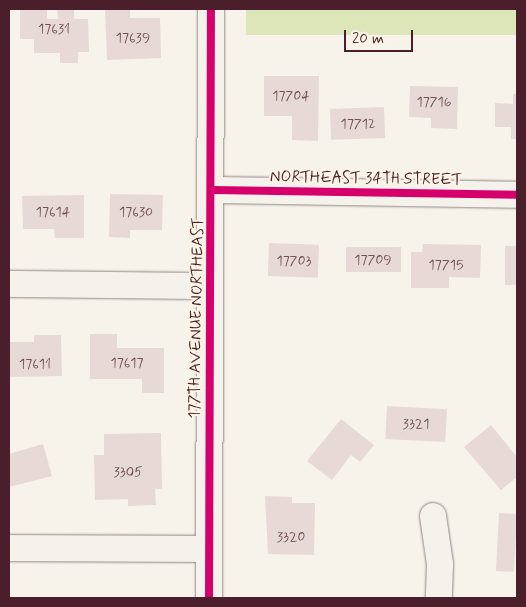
<!DOCTYPE html>
<style>
body{margin:0}
#map{position:relative;width:526px;height:607px;overflow:hidden;background:#f7f3ea;font-family:Mynerve,sans-serif}
div>[style]{position:absolute}
.green>*{inset:0;background:#dde6b9;transform-origin:0 0}
.building>*{inset:0;background:#e7d9d5;transform-origin:0 0}
.roads{filter:drop-shadow(0 0 1px #908684) drop-shadow(0 0 1px #908684)}
.minor>*{height:26px;margin:-13px;padding:0 13px;transform-origin:13px;border-radius:13px;background:#f5f2ec}
.cycleway>*{height:8px;margin:-4px;padding:0 4px;transform-origin:4px;border-radius:4px;background:#d6006c}
span{translate:-50% -50%;white-space:nowrap;text-align:center;line-height:1.15;-webkit-text-stroke:4px #fcf5e5;paint-order:stroke}
.number-label{font-size:14px;color:#724e56}
.number-label span{-webkit-text-stroke-width:0}
.street-label{font-size:16px;color:#4a1f2b}
.frame{position:absolute;inset:0;border:10px solid #4a1f2b;pointer-events:none}
.scale{position:absolute;left:344px;top:30px;width:69px;height:22px;box-sizing:border-box;border:2px solid #4a1f2b;border-top:0;padding-left:6px;font-size:15px;line-height:18px;white-space:nowrap;color:#4a1f2b;-webkit-text-stroke:4px #fcf5e5;paint-order:stroke}
</style>
<div id="map">
<div class="green">
<i style="left:246px;top:9px;width:271px;height:26px"></i>
</div>
<div class="building">
<i style="clip-path:polygon(105px 9px,130px 9px,130px 18px,160px 18px,161px 58px,107px 60px)"></i>
<i style="clip-path:polygon(20px 10px,47px 10px,47px 19px,58px 19px,57px 10px,74px 10px,74px 19px,88px 19px,89px 52px,78px 52px,78px 63px,60px 63px,60px 53px,34px 53px,34px 39px,20px 39px)"></i>
<i style="clip-path:polygon(264px 76px,319px 76px,318px 141px,292px 140px,292px 116px,264px 116px)"></i>
<i style="clip-path:polygon(410px 86px,458px 87px,457px 129px,431px 128px,431px 118px,409px 117px)"></i>
<i style="clip-path:polygon(513px 94px,517px 94px,517px 139px,511px 139px,511px 127px,495px 127px,495px 103px,513px 104px)"></i>
<i style="left:384px;top:107px;width:31px;height:54px;rotate:88deg"></i>
<i style="clip-path:polygon(110px 194px,163px 195px,162px 230px,130px 230px,130px 238px,109px 237px)"></i>
<i style="clip-path:polygon(84px 195px,84px 238px,55px 238px,54px 229px,23px 229px,22px 196px)"></i>
<i style="left:269px;top:243px;width:50px;height:33px;rotate:2deg"></i>
<i style="clip-path:polygon(423px 244px,481px 245px,480px 278px,449px 277px,449px 288px,411px 288px,411px 252px,422px 252px)"></i>
<i style="left:505px;top:246px;width:12px;height:39px"></i>
<i style="left:346px;top:247px;width:55px;height:25px"></i>
<i style="clip-path:polygon(90px 334px,117px 334px,117px 348px,164px 348px,164px 393px,142px 393px,142px 379px,90px 379px)"></i>
<i style="clip-path:polygon(34px 335px,61px 335px,62px 376px,9px 377px,10px 342px,34px 342px)"></i>
<i style="left:387px;top:406px;width:60px;height:33px;rotate:3deg"></i>
<i style="clip-path:polygon(341px 419px,374px 445px,360px 462px,351px 455px,332px 480px,307px 461px)"></i>
<i style="clip-path:polygon(491px 425px,517px 457px,517px 477px,501px 490px,464px 447px)"></i>
<i style="clip-path:polygon(161px 433px,162px 489px,155px 489px,156px 505px,128px 506px,128px 499px,95px 500px,94px 455px,104px 455px,104px 434px)"></i>
<i style="clip-path:polygon(43px 444px,52px 476px,9px 487px,9px 454px)"></i>
<i style="clip-path:polygon(265px 496px,292px 497px,292px 503px,315px 503px,314px 555px,268px 554px)"></i>
<i style="left:499px;top:513px;width:18px;height:58px;rotate:3deg"></i>
</div>
<div class="roads">
<div class="minor">
<i style="left:213px;top:190px;width:304px;rotate:0.9deg"></i>
<i style="left:9px;top:284px;width:201px;rotate:0.6deg"></i>
<i style="left:433px;top:516px;width:49px;rotate:81.7deg"></i>
<i style="left:440px;top:564px;width:34px;rotate:92deg"></i>
<i style="left:9px;top:548px;width:199px;rotate:0.3deg"></i>
<i style="left:209px;top:598px;width:589px;rotate:-89.81deg"></i>
</div>
</div>
<div class="cycleway">
<i style="left:213px;top:190px;width:304px;rotate:0.9deg"></i>
<i style="left:209px;top:598px;width:589px;rotate:-89.81deg"></i>
</div>
<div class="number-label">
<span style="left:54px;top:29px">17631</span>
<span style="left:133px;top:38px">17639</span>
<span style="left:291px;top:96px">17704</span>
<span style="left:434px;top:102px">17716</span>
<span style="left:358px;top:124px">17712</span>
<span style="left:53px;top:212px">17614</span>
<span style="left:136px;top:212px">17630</span>
<span style="left:373px;top:260px">17709</span>
<span style="left:294px;top:261px">17703</span>
<span style="left:446px;top:265px">17715</span>
<span style="left:127px;top:363px">17617</span>
<span style="left:35px;top:364px">17611</span>
<span style="left:416px;top:424px">3321</span>
<span style="left:128px;top:472px">3305</span>
<span style="left:291px;top:537px">3320</span>
</div>
<div class="street-label">
<span style="left:366px;top:179px;rotate:1deg">NORTHEAST 34TH STREET</span>
<span style="left:197px;top:318px;rotate:-89deg">177TH AVENUE NORTHEAST</span>
</div>
<div class="frame"></div>
<div class="scale">20 m</div>
</div>
